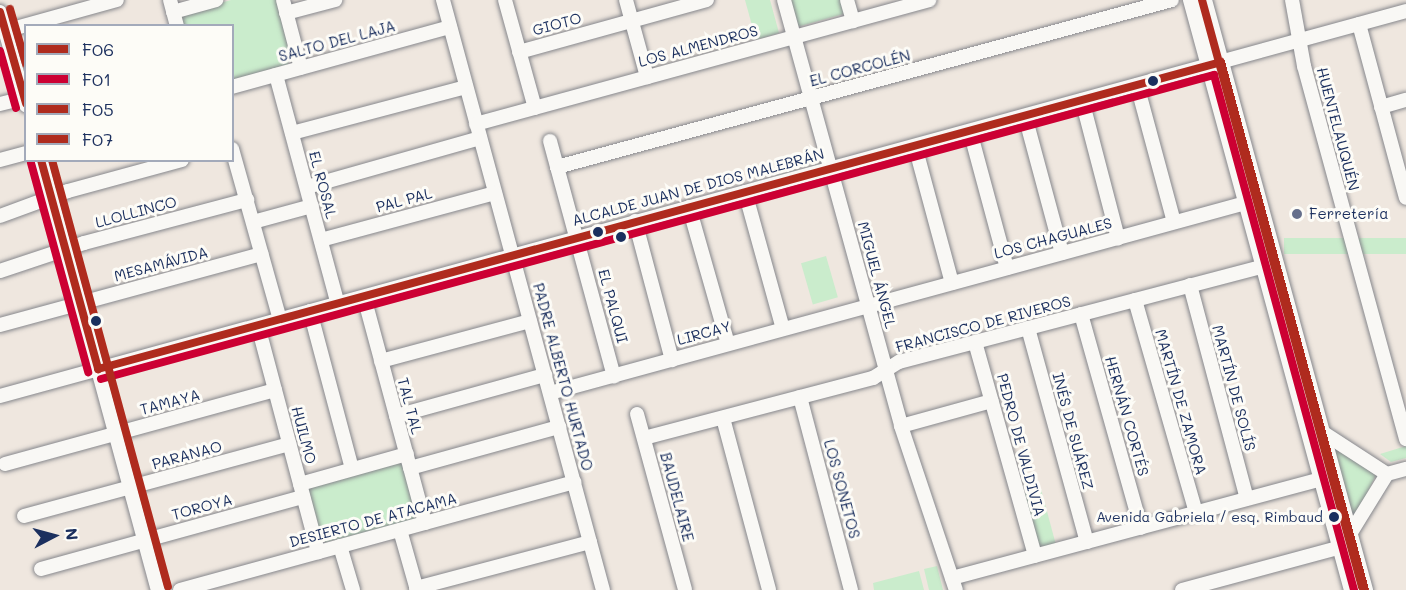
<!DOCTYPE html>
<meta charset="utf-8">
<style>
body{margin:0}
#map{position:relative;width:1406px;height:590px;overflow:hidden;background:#efe7df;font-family:Mali,sans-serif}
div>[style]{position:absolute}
.green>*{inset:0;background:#caeccc;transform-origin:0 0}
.roads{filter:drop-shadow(0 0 2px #86878c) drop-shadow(0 0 2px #86878c)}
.minor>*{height:14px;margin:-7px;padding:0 7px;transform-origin:7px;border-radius:7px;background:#f9f8f5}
.major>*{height:16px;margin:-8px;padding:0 8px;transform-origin:8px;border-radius:8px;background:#f9f8f5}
.bus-1>*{height:8px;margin:-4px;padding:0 4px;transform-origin:4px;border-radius:4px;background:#af2b1e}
.bus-2>*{height:8px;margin:-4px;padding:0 4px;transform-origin:4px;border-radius:4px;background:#c03}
.bus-3>*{height:8px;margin:-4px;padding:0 4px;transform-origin:4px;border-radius:4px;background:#af2b1e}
.bus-4>*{height:8px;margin:-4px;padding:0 4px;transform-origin:4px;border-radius:4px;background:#af2b1e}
.dots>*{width:16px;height:16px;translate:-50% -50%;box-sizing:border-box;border:3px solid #fdfcf7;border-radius:50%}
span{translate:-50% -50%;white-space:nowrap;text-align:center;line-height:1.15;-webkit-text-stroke:6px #fdfcf7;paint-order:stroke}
.bus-label{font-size:14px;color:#1b2f5e}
.right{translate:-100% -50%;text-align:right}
.street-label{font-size:15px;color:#1b2f5e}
.poi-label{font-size:15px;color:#1b2f5e}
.left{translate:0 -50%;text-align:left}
.legend{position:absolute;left:24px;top:24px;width:210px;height:138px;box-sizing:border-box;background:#fdfcf7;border:2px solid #a3aaba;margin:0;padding:8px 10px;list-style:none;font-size:18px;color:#1b2f5e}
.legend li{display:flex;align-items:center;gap:12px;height:30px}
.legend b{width:30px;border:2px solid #a3aaba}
.north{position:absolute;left:24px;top:506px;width:60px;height:60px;-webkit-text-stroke:4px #fdfcf7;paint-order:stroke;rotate:84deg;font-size:16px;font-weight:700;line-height:24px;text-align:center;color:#1b2f5e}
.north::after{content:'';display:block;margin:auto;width:21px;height:27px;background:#1b2f5e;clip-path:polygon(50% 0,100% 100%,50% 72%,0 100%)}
</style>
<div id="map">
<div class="green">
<i style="clip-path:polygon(231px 0,276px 0,291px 58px,287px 65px,233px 80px,232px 26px,180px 25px,181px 14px)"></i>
<i style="clip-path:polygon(745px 0,770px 0,779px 33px,756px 40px)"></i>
<i style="clip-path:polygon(790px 0,843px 0,847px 13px,797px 27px)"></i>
<i style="left:1406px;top:238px;width:16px;height:122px;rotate:90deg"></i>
<i style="left:826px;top:256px;width:43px;height:26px;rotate:74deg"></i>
<i style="clip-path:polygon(1406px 446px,1406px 458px,1391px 462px,1380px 454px)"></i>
<i style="clip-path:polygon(1334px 448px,1376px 475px,1354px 519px)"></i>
<i style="left:403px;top:460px;width:61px;height:102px;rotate:76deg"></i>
<i style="left:1041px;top:489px;width:59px;height:21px;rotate:75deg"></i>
<i style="clip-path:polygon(937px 566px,943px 590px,929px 590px,924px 569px)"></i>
<i style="clip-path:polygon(919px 571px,924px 590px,874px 590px,873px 583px)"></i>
</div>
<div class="roads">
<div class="minor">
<i style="left:170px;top:0;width:27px;rotate:75deg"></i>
<i style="left:283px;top:0;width:70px;rotate:75.2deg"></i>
<i style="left:443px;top:0;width:611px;rotate:74.83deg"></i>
<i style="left:505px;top:0;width:112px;rotate:74.5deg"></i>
<i style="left:626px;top:0;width:80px;rotate:74.7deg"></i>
<i style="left:784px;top:0;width:442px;rotate:74.6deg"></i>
<i style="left:901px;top:426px;width:173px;rotate:71.5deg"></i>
<i style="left:847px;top:0;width:22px;rotate:74deg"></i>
<i style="left:1292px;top:0;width:67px;rotate:79.7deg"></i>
<i style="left:1304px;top:66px;width:387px;rotate:74.7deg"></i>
<i style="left:0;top:12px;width:97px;rotate:74.4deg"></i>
<i style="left:173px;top:12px;width:45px;rotate:-15.6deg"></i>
<i style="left:286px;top:13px;width:51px;rotate:-14.9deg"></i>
<i style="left:1359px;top:24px;width:180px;rotate:74.9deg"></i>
<i style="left:5px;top:31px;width:116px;rotate:-15.5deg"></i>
<i style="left:519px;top:52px;width:195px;rotate:-15.5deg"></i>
<i style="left:276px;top:75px;width:237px;rotate:74.9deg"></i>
<i style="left:1137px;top:85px;width:142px;rotate:74.9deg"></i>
<i style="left:232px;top:87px;width:226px;rotate:-15.4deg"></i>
<i style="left:1082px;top:100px;width:143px;rotate:75.4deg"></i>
<i style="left:0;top:104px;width:25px;rotate:-14deg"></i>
<i style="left:1381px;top:107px;width:26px;rotate:-16deg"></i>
<i style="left:1025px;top:116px;width:142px;rotate:74.9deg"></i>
<i style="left:476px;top:124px;width:470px;rotate:-15.3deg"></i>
<i style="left:970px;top:131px;width:142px;rotate:74.9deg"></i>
<i style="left:292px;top:133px;width:180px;rotate:-14.8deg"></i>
<i style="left:550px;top:141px;width:244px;rotate:74.8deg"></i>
<i style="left:915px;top:146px;width:142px;rotate:74.9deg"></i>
<i style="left:232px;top:149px;width:178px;rotate:74.3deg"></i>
<i style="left:0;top:160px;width:27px;rotate:-15deg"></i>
<i style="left:41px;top:160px;width:446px;rotate:74.8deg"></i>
<i style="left:557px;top:167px;width:637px;rotate:-15.19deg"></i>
<i style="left:307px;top:187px;width:180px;rotate:-15.8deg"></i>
<i style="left:745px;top:192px;width:142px;rotate:74.5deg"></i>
<i style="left:689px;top:207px;width:142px;rotate:74.1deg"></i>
<i style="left:0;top:216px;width:72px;rotate:-20.2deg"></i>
<i style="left:68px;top:191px;width:118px;rotate:-15.2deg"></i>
<i style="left:635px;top:221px;width:144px;rotate:75.1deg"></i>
<i style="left:253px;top:222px;width:61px;rotate:-15.2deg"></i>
<i style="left:321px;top:240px;width:180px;rotate:-15.1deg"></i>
<i style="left:0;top:271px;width:89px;rotate:-18.4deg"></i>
<i style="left:84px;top:243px;width:169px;rotate:-14.8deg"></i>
<i style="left:1190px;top:285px;width:221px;rotate:75.1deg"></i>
<i style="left:364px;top:297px;width:234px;rotate:74.9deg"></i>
<i style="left:1135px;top:300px;width:222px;rotate:74deg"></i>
<i style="left:310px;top:311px;width:163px;rotate:75.1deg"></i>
<i style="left:1081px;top:314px;width:222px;rotate:74.3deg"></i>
<i style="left:0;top:325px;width:271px;rotate:-15.2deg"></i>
<i style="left:258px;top:326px;width:234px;rotate:75.1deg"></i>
<i style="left:1028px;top:328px;width:222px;rotate:74.6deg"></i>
<i style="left:975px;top:342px;width:222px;rotate:74.3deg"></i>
<i style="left:381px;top:361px;width:154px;rotate:-15deg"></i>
<i style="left:550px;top:393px;width:721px;rotate:-15.27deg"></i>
<i style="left:0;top:396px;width:1458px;rotate:-15.31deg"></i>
<i style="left:800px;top:397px;width:200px;rotate:75.2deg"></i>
<i style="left:637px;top:414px;width:182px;rotate:74.7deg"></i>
<i style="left:396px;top:416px;width:155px;rotate:-15.4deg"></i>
<i style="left:723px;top:418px;width:178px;rotate:75deg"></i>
<i style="left:901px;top:426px;width:94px;rotate:-15.4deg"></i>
<i style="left:1322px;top:432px;width:77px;rotate:32.9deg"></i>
<i style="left:644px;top:438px;width:237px;rotate:-14.7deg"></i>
<i style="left:873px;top:378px;width:31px;rotate:-32deg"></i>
<i style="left:899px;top:362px;width:377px;rotate:-14.7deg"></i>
<i style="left:5px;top:464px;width:280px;rotate:-15.3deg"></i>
<i style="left:410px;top:468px;width:155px;rotate:-15.4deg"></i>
<i style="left:300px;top:484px;width:111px;rotate:-15.7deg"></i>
<i style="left:24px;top:516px;width:275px;rotate:-15.2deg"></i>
<i style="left:400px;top:530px;width:62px;rotate:74.2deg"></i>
<i style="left:1350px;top:534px;width:70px;rotate:-58.3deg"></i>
<i style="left:1387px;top:474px;width:20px;rotate:-15deg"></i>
<i style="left:340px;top:546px;width:46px;rotate:73.5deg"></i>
<i style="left:41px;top:569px;width:272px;rotate:-15.4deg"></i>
<i style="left:952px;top:578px;width:383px;rotate:-15deg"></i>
<i style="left:416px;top:588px;width:180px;rotate:-14.8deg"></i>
<i style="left:180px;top:590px;width:409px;rotate:-15.3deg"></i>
<i style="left:1182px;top:590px;width:165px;rotate:-15.1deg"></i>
</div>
<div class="major">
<i style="left:1191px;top:0;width:612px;rotate:74.74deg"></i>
<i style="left:1204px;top:0;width:612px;rotate:74.74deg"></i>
</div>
</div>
<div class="bus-1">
<i style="left:0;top:12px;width:95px;rotate:74.1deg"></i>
<i style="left:41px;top:160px;width:217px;rotate:74.7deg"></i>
<i style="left:98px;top:369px;width:1164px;rotate:-15.29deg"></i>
<i style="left:1221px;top:62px;width:547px;rotate:74.74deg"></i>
</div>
<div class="bus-2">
<i style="left:0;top:51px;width:59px;rotate:74.3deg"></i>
<i style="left:31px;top:163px;width:217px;rotate:74.7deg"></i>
<i style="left:101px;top:379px;width:1154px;rotate:-15.28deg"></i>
<i style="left:1214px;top:75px;width:534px;rotate:74.79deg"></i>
</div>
<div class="bus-3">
<i style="left:1202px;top:0;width:608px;rotate:74.75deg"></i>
</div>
<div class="bus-4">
<i style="left:10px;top:9px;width:57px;rotate:73.8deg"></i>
<i style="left:52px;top:160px;width:442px;rotate:74.8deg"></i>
</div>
<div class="dots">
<i style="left:1153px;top:81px;background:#1b2f5e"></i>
<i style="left:1297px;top:214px;background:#656f8b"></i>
<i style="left:598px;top:232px;background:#1b2f5e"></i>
<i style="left:621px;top:237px;background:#1b2f5e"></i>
<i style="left:96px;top:321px;background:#1b2f5e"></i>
<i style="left:1334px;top:517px;background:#1b2f5e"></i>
</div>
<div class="bus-label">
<span class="right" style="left:1323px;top:517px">Avenida Gabriela / esq. Rimbaud</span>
</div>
<div class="street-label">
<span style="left:557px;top:24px;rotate:-15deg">GIOTO</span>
<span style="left:337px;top:41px;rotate:-15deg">SALTO DEL LAJA</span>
<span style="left:698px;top:46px;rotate:-15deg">LOS ALMENDROS</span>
<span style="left:860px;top:68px;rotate:-15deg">EL CORCOLÉN</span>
<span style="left:1338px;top:129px;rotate:75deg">HUENTELAUQUÉN</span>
<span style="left:323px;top:185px;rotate:75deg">EL ROSAL</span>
<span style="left:698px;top:187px;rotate:-15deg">ALCALDE JUAN DE DIOS MALEBRÁN</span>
<span style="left:404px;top:200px;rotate:-15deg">PAL PAL</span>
<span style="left:136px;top:212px;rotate:-15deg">LLOLLINCO</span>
<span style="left:1053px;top:238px;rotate:-15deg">LOS CHAGUALES</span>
<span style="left:161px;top:264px;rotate:-15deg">MESAMÁVIDA</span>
<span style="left:877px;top:275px;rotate:75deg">MIGUEL ÁNGEL</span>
<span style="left:613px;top:306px;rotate:75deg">EL PALQUI</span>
<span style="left:983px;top:324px;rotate:-15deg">FRANCISCO DE RIVEROS</span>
<span style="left:704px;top:333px;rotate:-15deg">LIRCAY</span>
<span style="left:563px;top:377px;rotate:75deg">PADRE ALBERTO HURTADO</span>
<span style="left:1234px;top:388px;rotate:75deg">MARTÍN DE SOLÍS</span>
<span style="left:170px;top:402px;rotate:-15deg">TAMAYA</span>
<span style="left:1181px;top:402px;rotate:74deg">MARTÍN DE ZAMORA</span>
<span style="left:410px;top:406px;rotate:75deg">TAL TAL</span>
<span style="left:1127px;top:416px;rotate:74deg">HERNÁN CORTÉS</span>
<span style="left:1073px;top:431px;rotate:75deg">INÉS DE SUÁREZ</span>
<span style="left:304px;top:435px;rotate:75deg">HUILMO</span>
<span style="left:1021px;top:445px;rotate:75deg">PEDRO DE VALDIVIA</span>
<span style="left:187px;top:455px;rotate:-15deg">PARANAO</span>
<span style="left:842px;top:489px;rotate:75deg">LOS SONETOS</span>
<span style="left:677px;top:497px;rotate:75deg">BAUDELAIRE</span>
<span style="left:202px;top:507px;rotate:-15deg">TOROYA</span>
<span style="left:373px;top:520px;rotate:-15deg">DESIERTO DE ATACAMA</span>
</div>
<div class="poi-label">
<span class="left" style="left:1309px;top:214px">Ferretería</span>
</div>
<ul class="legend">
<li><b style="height:8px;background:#af2b1e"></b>F06</li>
<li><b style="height:8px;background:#c03"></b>F01</li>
<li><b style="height:8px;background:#af2b1e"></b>F05</li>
<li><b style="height:8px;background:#af2b1e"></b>F07</li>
</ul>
<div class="north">N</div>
</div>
